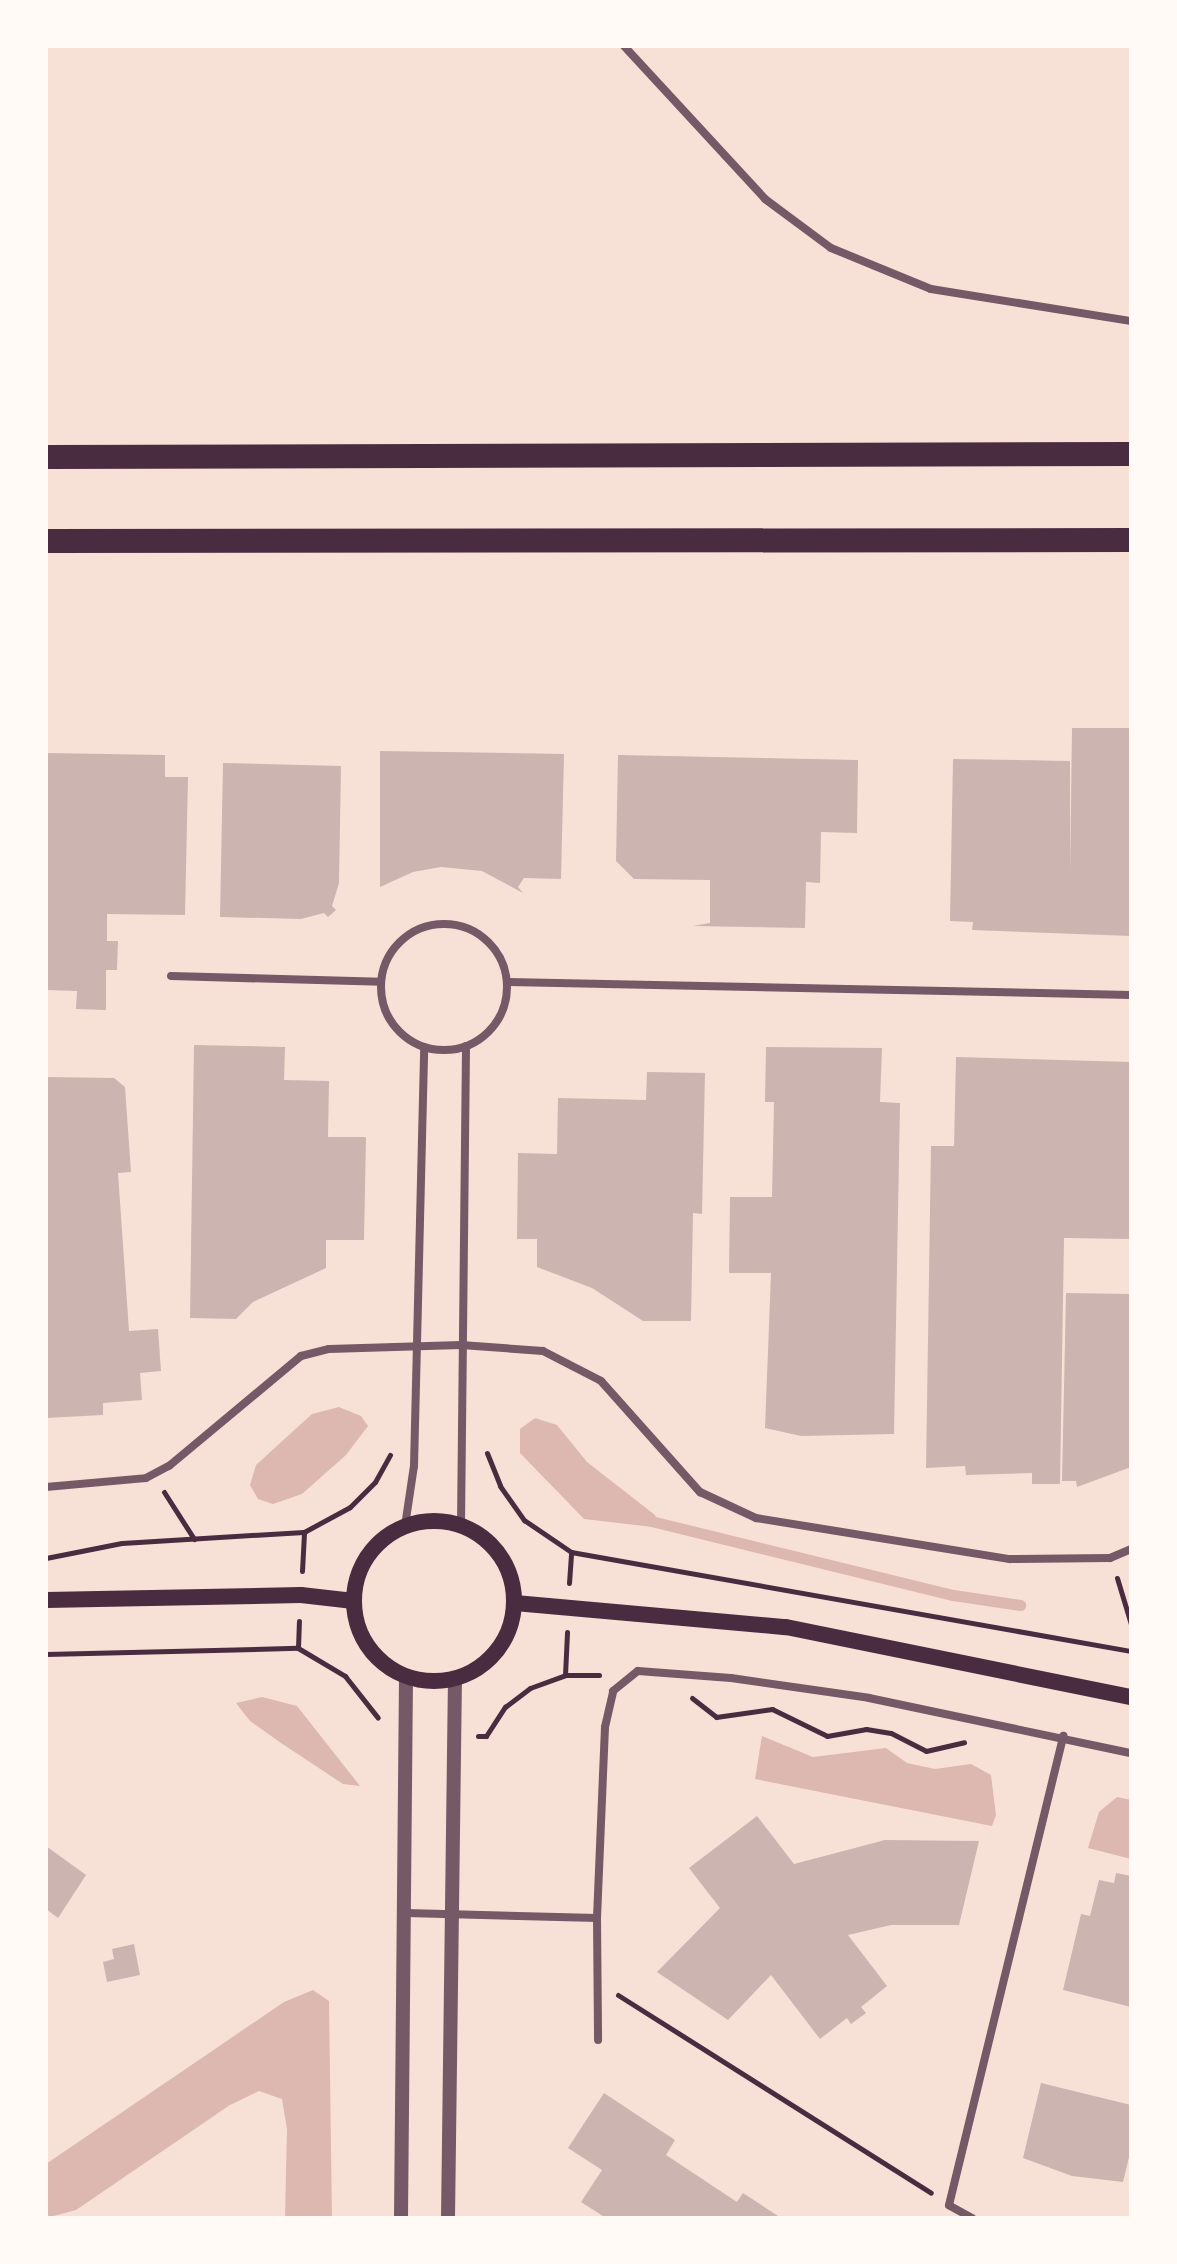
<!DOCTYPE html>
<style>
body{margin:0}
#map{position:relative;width:1177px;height:2264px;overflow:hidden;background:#f7e1d7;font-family:Cabin,sans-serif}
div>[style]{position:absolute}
.water>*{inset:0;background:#dcb8b0}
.stream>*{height:11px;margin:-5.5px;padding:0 5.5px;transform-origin:5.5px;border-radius:5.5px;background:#dcb8b0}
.building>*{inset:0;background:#ccb4b1}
.path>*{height:5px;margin:-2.5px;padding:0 2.5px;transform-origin:2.5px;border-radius:2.5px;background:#4a2c40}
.minor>*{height:8px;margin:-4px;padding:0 4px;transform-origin:4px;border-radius:4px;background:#755966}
.minor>.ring{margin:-4px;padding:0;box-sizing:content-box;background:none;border:8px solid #755966;border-radius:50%}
.tertiary>*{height:14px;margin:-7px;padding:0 7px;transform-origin:7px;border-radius:7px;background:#755966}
.secondary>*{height:16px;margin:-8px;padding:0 8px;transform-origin:8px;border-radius:8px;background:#4a2c40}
.secondary>.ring{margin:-8px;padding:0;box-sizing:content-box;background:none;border:16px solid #4a2c40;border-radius:50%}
.motorway>*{height:24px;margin:-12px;padding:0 12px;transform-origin:12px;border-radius:12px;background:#4a2c40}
span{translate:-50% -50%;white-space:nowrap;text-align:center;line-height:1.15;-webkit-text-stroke:6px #fffaf5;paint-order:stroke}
.frame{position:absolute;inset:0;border:48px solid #fffaf5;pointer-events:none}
</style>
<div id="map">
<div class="water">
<i style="clip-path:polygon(339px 1407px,361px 1416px,368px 1426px,346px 1455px,302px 1494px,273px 1504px,258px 1499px,250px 1485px,256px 1465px,312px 1414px)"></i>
<i style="clip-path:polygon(535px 1418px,557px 1425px,587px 1462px,655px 1515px,661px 1528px,584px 1519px,520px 1453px,520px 1429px)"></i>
<i style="clip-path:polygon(262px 1697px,297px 1706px,360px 1786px,343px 1784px,281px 1743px,250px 1721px,236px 1703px)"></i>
<i style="clip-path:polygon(762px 1736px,813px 1757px,886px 1748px,907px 1763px,935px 1769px,971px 1764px,991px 1775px,996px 1815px,992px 1826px,755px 1779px)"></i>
<i style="clip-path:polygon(1117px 1797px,1131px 1800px,1131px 1859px,1088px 1848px,1099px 1812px)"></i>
<i style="clip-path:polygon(313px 1990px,329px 2001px,332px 2218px,285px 2218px,287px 2129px,282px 2099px,259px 2091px,230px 2105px,76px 2210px,46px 2218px,46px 2164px,284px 2002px)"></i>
</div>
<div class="stream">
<i style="left:651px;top:1521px;width:311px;rotate:13.8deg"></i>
<i style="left:953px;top:1595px;width:68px;rotate:8.5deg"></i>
</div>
<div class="building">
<i style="clip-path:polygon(1072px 728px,1131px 728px,1131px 936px,972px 930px,973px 922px,950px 921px,953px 759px,1070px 761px,1070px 874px)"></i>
<i style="clip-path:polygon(380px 751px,564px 754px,561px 879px,524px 878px,518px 887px,523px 893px,482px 871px,441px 867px,413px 872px,380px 887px)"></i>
<i style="clip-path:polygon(46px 753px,165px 755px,165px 777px,188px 777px,185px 915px,107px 914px,107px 941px,118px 941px,117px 970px,106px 970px,106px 1010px,76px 1009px,77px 991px,46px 990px)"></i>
<i style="clip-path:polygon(618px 755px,858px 760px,857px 833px,821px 832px,820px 883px,806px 882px,805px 928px,693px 926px,710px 923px,710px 880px,634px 879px,616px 861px)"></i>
<i style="clip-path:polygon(223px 763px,341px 766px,339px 883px,332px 906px,336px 910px,328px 917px,324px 913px,301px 919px,220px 917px)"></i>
<i style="clip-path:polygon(194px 1045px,285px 1047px,284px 1080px,329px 1081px,328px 1137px,366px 1137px,364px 1240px,326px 1240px,326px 1268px,253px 1302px,236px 1319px,190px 1318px)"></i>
<i style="clip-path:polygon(766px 1047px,882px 1048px,880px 1102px,900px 1103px,894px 1434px,801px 1436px,765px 1428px,771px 1273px,729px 1273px,730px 1197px,772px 1197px,774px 1102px,765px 1102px)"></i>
<i style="clip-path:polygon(956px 1057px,1131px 1062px,1131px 1239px,1064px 1238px,1060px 1484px,1032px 1484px,1032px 1473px,966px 1475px,965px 1466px,926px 1468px,931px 1146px,954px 1146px)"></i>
<i style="clip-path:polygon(647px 1072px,705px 1073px,702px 1214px,693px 1213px,691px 1321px,643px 1321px,592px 1288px,537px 1267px,537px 1239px,517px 1239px,518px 1153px,557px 1154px,558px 1098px,646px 1100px)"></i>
<i style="clip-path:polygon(46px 1077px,114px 1078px,125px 1087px,131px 1172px,118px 1173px,129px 1331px,158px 1329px,161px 1371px,140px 1373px,142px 1400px,103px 1403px,103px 1415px,46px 1418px)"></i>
<i style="clip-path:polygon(1066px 1293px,1131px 1294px,1131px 1467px,1077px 1487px,1076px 1481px,1062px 1481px)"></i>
<i style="clip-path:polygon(757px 1816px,794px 1864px,885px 1840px,979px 1841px,959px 1925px,891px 1925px,848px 1935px,887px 1986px,861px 2007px,866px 2013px,851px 2024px,847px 2018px,820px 2039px,771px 1975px,728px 2020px,657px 1972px,720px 1908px,689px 1868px)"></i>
<i style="clip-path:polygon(46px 1846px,86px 1875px,58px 1918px,46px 1909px)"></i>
<i style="clip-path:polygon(1116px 1873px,1131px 1876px,1131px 2007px,1063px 1990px,1081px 1914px,1090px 1916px,1099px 1880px,1114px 1883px)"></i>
<i style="clip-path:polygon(134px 1944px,140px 1975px,107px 1982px,103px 1962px,114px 1959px,112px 1949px)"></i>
<i style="clip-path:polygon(1041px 2083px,1131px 2105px,1131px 2149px,1123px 2182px,1072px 2176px,1023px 2158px)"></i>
<i style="clip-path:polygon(604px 2093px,675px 2140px,666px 2155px,737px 2202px,743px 2193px,781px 2218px,606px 2218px,581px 2202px,602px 2170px,568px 2148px)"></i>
</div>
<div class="path">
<i style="left:487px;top:1453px;width:35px;rotate:68deg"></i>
<i style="left:500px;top:1486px;width:42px;rotate:54.8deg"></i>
<i style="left:524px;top:1520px;width:57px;rotate:34.2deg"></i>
<i style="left:571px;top:1552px;width:569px;rotate:10.03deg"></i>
<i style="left:164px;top:1492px;width:56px;rotate:57.4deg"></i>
<i style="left:46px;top:1558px;width:77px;rotate:-11.2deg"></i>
<i style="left:122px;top:1543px;width:182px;rotate:-3.5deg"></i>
<i style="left:304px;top:1532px;width:52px;rotate:-28.5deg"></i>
<i style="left:350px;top:1507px;width:35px;rotate:-45deg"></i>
<i style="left:375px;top:1482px;width:31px;rotate:-61deg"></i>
<i style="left:302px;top:1571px;width:39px;rotate:-87deg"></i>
<i style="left:1117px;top:1578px;width:48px;rotate:73.1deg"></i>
<i style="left:569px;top:1583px;width:31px;rotate:-86deg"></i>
<i style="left:298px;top:1648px;width:27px;rotate:-88deg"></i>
<i style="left:46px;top:1654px;width:252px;rotate:-1.4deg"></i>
<i style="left:298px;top:1648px;width:55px;rotate:30.8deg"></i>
<i style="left:345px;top:1676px;width:53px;rotate:51.8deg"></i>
<i style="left:565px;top:1675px;width:43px;rotate:-87.3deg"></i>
<i style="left:692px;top:1698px;width:31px;rotate:38deg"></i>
<i style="left:716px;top:1717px;width:57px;rotate:-8.1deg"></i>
<i style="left:772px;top:1709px;width:61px;rotate:26.1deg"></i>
<i style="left:827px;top:1736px;width:40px;rotate:-10deg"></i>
<i style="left:866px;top:1729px;width:25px;rotate:9deg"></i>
<i style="left:891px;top:1733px;width:39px;rotate:27deg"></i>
<i style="left:926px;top:1751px;width:39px;rotate:-13deg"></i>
<i style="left:478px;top:1736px;width:8px"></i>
<i style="left:486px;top:1736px;width:35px;rotate:-57deg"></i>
<i style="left:505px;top:1707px;width:31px;rotate:-37deg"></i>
<i style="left:530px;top:1688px;width:37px;rotate:-20deg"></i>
<i style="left:565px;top:1675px;width:34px"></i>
<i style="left:618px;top:1995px;width:370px;rotate:32.3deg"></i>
</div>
<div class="minor">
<i style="left:624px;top:46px;width:208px;rotate:47.3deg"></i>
<i style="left:765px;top:199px;width:82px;rotate:36.6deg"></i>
<i style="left:831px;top:248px;width:108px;rotate:22.3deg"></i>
<i style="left:931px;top:289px;width:203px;rotate:9.1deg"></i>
<i class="ring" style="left:381px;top:924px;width:118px;height:118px"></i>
<i style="left:171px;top:976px;width:210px;rotate:1.6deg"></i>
<i style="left:507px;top:982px;width:624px;rotate:1.19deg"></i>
<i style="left:46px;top:1487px;width:100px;rotate:-5.1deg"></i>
<i style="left:146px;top:1478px;width:26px;rotate:-28deg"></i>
<i style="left:169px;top:1466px;width:172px;rotate:-39.8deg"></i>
<i style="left:301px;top:1356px;width:29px;rotate:-14deg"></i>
<i style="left:329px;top:1349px;width:132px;rotate:-1.7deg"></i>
<i style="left:461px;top:1345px;width:82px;rotate:4.2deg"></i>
<i style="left:543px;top:1351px;width:65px;rotate:27.3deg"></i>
<i style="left:601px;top:1381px;width:149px;rotate:48.3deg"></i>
<i style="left:700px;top:1492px;width:62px;rotate:24.9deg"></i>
<i style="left:756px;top:1518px;width:257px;rotate:9.2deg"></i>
<i style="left:1010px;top:1559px;width:100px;rotate:-0.6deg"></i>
<i style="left:1110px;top:1558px;width:23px;rotate:-23deg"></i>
<i style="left:461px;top:1525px;width:479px;rotate:-89.4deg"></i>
<i style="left:405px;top:1526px;width:61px;rotate:-81.5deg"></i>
<i style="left:414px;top:1466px;width:419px;rotate:-88.6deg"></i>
<i style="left:406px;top:1913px;width:191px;rotate:1.5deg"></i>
<i style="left:597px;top:1918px;width:191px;rotate:-87.6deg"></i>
<i style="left:605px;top:1727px;width:37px;rotate:-77deg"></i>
<i style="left:613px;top:1691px;width:32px;rotate:-39deg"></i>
<i style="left:638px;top:1671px;width:93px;rotate:4.3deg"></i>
<i style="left:731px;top:1678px;width:139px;rotate:8.2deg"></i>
<i style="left:869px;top:1698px;width:268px;rotate:11.9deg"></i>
<i style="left:597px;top:1918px;width:122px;rotate:89.5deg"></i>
<i style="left:972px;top:2218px;width:26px;rotate:-151deg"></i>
<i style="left:949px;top:2205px;width:483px;rotate:-76.3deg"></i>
</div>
<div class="tertiary">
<i style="left:401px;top:2218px;width:541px;rotate:-89.47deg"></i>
<i style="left:448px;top:2218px;width:539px;rotate:-89.26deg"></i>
</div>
<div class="secondary">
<i class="ring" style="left:354px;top:1521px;width:144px;height:144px"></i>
<i style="left:46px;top:1600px;width:255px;rotate:-1.1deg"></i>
<i style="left:301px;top:1595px;width:53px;rotate:6.5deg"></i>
<i style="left:515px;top:1603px;width:272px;rotate:5.1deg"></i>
<i style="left:786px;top:1627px;width:352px;rotate:11.5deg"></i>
</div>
<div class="motorway">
<i style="left:46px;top:457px;width:1085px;rotate:-0.16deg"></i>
<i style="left:46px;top:541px;width:1085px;rotate:-0.05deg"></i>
</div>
<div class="frame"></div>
</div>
